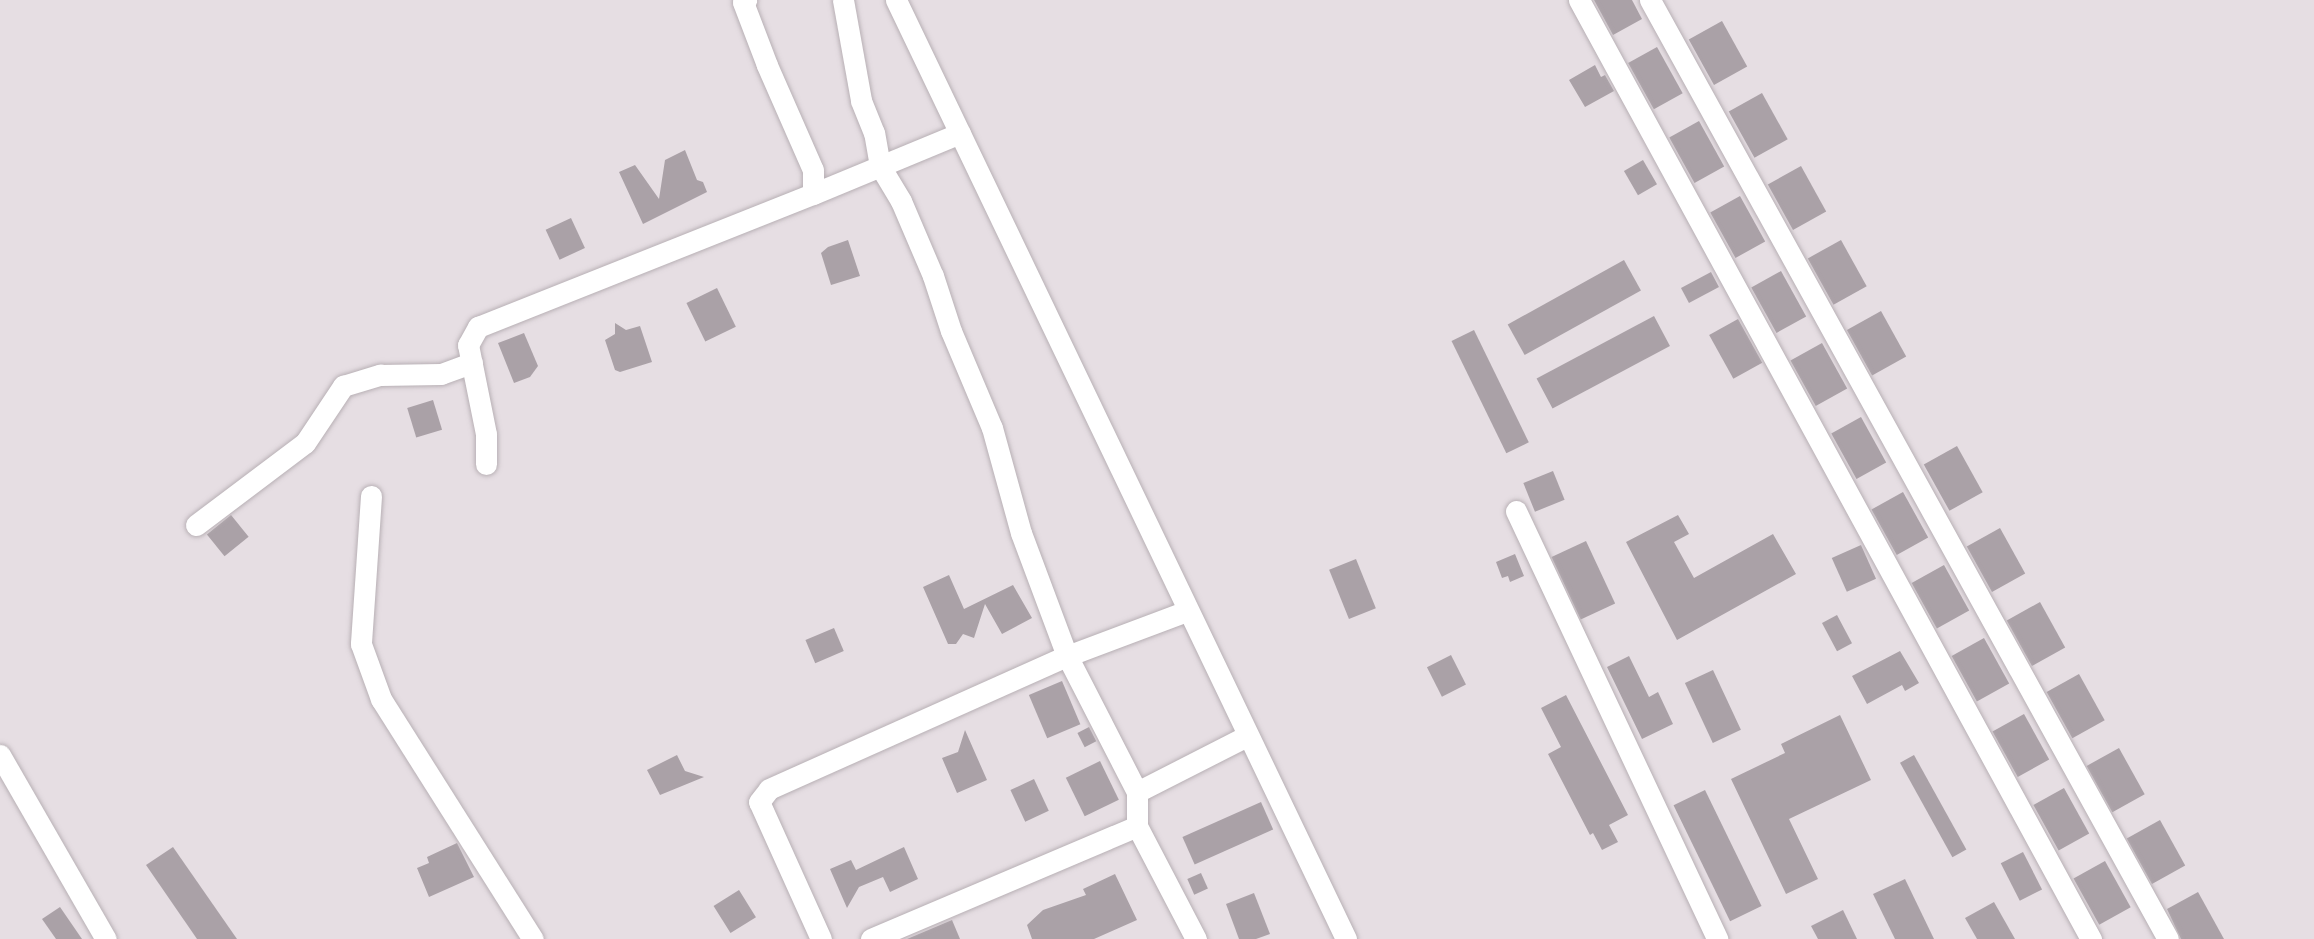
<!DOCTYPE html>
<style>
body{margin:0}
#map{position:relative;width:2314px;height:939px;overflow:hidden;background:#e6dee3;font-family:"Roboto Condensed",sans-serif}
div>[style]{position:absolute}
.building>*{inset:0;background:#aaa1a7;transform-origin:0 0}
.roads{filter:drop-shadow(0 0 2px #b8b0b5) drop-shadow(0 0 2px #b8b0b5)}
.minor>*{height:21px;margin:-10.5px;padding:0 10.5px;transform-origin:10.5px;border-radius:10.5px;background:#fff}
span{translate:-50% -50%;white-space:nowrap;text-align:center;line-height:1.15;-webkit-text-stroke:5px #f3ebf0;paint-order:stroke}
</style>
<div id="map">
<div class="building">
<i style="clip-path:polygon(1594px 0,1632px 0,1642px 19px,1613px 35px)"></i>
<i style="left:1722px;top:21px;width:52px;height:38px;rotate:61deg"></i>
<i style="left:1657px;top:47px;width:53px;height:33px;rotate:61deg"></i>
<i style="clip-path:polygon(1595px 65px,1601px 77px,1605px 75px,1614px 91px,1585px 107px,1569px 80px)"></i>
<i style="left:1762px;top:93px;width:53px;height:38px;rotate:61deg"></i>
<i style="left:1699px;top:121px;width:52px;height:34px;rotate:61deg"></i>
<i style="clip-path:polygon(685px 150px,697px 180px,703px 182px,707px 192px,643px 224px,619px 172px,635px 165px,659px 199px,665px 160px)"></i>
<i style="left:1643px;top:160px;width:28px;height:22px;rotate:60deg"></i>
<i style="left:1801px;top:166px;width:52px;height:38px;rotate:61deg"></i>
<i style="left:1740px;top:196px;width:52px;height:34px;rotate:61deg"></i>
<i style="left:571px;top:218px;width:33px;height:28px;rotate:65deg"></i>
<i style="clip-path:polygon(848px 240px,860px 276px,831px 285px,821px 253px,828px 247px)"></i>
<i style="left:1841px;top:240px;width:53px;height:38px;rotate:61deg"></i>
<i style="left:1624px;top:260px;width:35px;height:133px;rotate:61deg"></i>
<i style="left:1781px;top:271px;width:52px;height:34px;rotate:61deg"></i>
<i style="left:1711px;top:272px;width:17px;height:34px;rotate:62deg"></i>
<i style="left:717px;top:288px;width:43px;height:34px;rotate:64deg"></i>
<i style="left:1881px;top:311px;width:52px;height:39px;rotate:61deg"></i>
<i style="left:1654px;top:316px;width:34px;height:133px;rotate:62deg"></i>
<i style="left:1738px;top:319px;width:50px;height:33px;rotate:61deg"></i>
<i style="clip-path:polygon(615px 323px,626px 330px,640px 326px,652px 362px,620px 372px,615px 370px,605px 340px,615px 334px)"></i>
<i style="left:1474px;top:330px;width:125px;height:25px;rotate:64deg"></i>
<i style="clip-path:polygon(524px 333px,538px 366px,530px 377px,514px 383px,498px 343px)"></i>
<i style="left:1822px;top:343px;width:52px;height:36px;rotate:61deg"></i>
<i style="left:433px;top:400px;width:31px;height:27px;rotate:73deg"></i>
<i style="left:1861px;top:417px;width:52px;height:34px;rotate:61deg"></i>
<i style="left:1957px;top:446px;width:53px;height:38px;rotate:61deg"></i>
<i style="left:1553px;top:471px;width:31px;height:32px;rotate:68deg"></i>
<i style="left:1903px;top:492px;width:52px;height:36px;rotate:61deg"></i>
<i style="left:231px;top:515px;width:28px;height:31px;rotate:51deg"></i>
<i style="clip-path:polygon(1678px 515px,1689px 534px,1674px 542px,1694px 578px,1773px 534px,1796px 574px,1677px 640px,1626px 542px)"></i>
<i style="left:2000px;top:528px;width:52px;height:38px;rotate:61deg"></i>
<i style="left:1586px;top:541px;width:69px;height:38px;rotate:65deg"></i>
<i style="left:1861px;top:545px;width:37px;height:32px;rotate:66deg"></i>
<i style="clip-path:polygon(1515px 554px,1524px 576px,1510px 582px,1508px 576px,1502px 578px,1496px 562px)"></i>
<i style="left:1356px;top:559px;width:53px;height:29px;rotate:68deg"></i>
<i style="left:1944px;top:565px;width:52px;height:37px;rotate:61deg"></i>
<i style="clip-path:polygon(949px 575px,964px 609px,1013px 585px,1032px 618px,1002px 634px,985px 604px,974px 638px,963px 634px,956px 644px,948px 644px,923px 587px)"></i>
<i style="left:2040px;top:602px;width:52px;height:38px;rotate:61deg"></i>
<i style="left:1837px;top:615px;width:32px;height:17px;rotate:62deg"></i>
<i style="left:834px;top:628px;width:25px;height:31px;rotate:67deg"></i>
<i style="left:1984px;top:638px;width:52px;height:37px;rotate:61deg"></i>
<i style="clip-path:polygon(1900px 651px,1919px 683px,1905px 691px,1902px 685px,1867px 704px,1852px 676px)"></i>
<i style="left:1451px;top:655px;width:33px;height:27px;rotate:63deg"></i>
<i style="clip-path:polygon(1629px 656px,1649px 697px,1658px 692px,1673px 724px,1642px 739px,1607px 667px)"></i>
<i style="left:1713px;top:670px;width:66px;height:31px;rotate:65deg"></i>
<i style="left:2079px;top:674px;width:53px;height:37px;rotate:61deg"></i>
<i style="left:1062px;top:681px;width:47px;height:36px;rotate:67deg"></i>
<i style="clip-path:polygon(1566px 695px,1628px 815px,1609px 825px,1618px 842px,1602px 850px,1593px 833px,1590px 835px,1548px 754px,1561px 747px,1541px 708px)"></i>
<i style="left:2024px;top:714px;width:52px;height:36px;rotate:61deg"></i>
<i style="clip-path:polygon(1840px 715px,1871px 780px,1789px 819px,1818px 879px,1786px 894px,1731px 779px,1785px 753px,1781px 744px)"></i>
<i style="left:1089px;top:727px;width:16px;height:13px;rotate:63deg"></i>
<i style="clip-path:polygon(965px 730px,987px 780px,957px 793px,942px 758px,958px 752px)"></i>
<i style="left:2119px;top:748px;width:53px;height:37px;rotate:61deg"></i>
<i style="clip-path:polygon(677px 755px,685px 771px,704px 777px,660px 795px,647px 770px)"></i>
<i style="left:1914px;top:755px;width:108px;height:16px;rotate:61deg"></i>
<i style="left:1100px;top:761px;width:43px;height:38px;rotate:64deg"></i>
<i style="left:1034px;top:779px;width:35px;height:26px;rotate:65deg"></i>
<i style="left:2064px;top:788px;width:52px;height:35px;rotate:61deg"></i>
<i style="left:1705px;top:790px;width:129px;height:35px;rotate:64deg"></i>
<i style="left:1261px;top:802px;width:30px;height:86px;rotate:66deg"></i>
<i style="left:2160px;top:820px;width:52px;height:38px;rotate:61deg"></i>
<i style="clip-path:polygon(457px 843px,474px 877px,429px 897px,417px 868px,429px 863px,427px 857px)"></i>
<i style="clip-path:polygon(173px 847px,237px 939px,197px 939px,146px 865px)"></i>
<i style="clip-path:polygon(904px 847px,918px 879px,890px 892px,883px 877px,859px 887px,847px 908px,830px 869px,851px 860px,856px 870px)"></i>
<i style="left:2023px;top:852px;width:42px;height:25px;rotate:63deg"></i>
<i style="left:2105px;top:861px;width:53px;height:36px;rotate:61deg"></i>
<i style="left:1201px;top:873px;width:17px;height:15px;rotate:66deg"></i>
<i style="clip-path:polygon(1115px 874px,1137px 920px,1094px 939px,1032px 939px,1027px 925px,1043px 910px,1086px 895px,1083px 889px)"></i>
<i style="clip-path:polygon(1905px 879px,1934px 939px,1895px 939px,1873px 894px)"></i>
<i style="left:739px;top:890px;width:32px;height:30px;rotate:58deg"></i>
<i style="clip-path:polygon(2198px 892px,2224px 939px,2181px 939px,2167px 909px)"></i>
<i style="clip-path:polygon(1254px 893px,1270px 934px,1256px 939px,1239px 939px,1226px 904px)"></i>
<i style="clip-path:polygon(1994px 902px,2015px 939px,1977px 939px,1965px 918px)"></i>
<i style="clip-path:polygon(60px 907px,82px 939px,56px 939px,42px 919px)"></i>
<i style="clip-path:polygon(1843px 910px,1857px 939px,1818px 939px,1811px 926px)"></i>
<i style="clip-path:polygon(952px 920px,960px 939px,907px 939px)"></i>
</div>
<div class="roads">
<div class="minor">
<i style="left:896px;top:0;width:1041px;rotate:64.39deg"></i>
<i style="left:1579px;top:0;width:1070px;rotate:61.4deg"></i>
<i style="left:1650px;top:0;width:1072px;rotate:61.12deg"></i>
<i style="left:813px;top:194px;width:159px;rotate:-22.5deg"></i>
<i style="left:486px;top:464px;width:30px;rotate:-90deg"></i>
<i style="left:486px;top:434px;width:91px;rotate:-101.4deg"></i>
<i style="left:468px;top:345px;width:21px;rotate:-61deg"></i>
<i style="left:478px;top:327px;width:360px;rotate:-21.7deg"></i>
<i style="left:813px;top:194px;width:24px;rotate:-90deg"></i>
<i style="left:813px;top:170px;width:115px;rotate:-113.7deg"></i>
<i style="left:767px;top:65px;width:67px;rotate:-110.9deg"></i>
<i style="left:743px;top:2px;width:4px;rotate:-34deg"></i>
<i style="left:371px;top:496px;width:148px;rotate:93.9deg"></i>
<i style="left:361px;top:644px;width:59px;rotate:70deg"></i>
<i style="left:381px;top:699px;width:284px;rotate:57.7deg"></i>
<i style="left:1516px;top:511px;width:473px;rotate:64.8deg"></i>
<i style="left:196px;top:525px;width:136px;rotate:-37deg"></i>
<i style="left:305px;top:443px;width:69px;rotate:-56.3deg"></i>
<i style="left:343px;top:386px;width:39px;rotate:-17deg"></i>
<i style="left:380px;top:375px;width:61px;rotate:-0.9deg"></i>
<i style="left:441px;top:374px;width:33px;rotate:-20deg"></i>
<i style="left:0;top:755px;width:212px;rotate:60.1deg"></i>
<i style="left:1137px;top:792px;width:153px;rotate:-117.2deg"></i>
<i style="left:1067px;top:656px;width:128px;rotate:-20.6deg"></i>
<i style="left:821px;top:939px;width:150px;rotate:-114.3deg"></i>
<i style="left:759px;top:802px;width:16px;rotate:-52deg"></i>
<i style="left:769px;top:789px;width:326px;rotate:-24.1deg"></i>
<i style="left:1067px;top:656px;width:131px;rotate:-110.5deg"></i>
<i style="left:1021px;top:533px;width:109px;rotate:-105.4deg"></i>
<i style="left:992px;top:428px;width:105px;rotate:-112.9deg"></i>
<i style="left:951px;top:331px;width:58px;rotate:-108.1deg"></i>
<i style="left:933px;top:276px;width:82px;rotate:-113.1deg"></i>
<i style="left:901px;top:201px;width:41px;rotate:-121deg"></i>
<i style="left:880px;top:166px;width:34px;rotate:-100deg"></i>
<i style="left:874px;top:133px;width:35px;rotate:-112deg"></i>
<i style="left:861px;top:100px;width:102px;rotate:-100.2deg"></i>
<i style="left:871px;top:939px;width:289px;rotate:-23deg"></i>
<i style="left:1196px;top:939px;width:127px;rotate:-117.6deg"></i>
<i style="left:1137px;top:826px;width:34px;rotate:-90deg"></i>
<i style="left:1137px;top:792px;width:123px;rotate:-27deg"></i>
</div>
</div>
</div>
